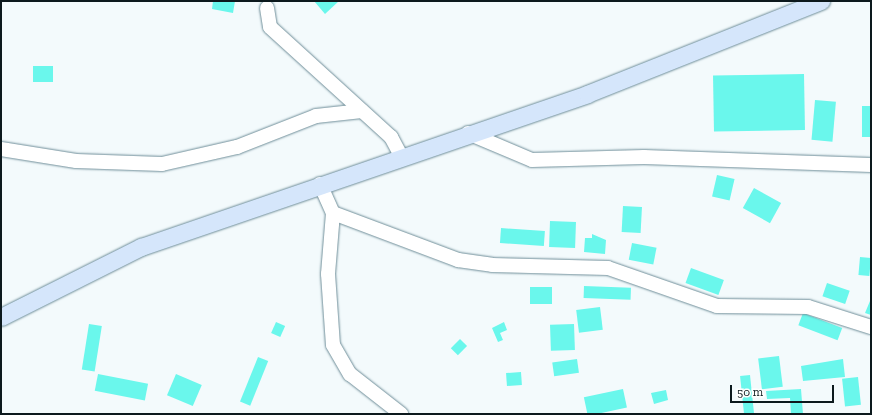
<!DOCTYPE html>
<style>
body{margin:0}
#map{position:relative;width:872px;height:415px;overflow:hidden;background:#f3fafc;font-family:"Zilla Slab",serif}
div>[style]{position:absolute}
.building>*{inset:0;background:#6af7ec;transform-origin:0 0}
.roads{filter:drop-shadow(0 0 1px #6f8e99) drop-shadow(0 0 1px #6f8e99)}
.minor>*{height:14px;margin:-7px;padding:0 7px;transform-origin:7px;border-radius:7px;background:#fff}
.major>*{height:17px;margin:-8.5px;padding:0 8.5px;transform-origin:8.5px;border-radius:8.5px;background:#d5e6fb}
span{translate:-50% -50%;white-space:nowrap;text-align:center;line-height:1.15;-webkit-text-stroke:3px #fff;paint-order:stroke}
.frame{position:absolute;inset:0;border:2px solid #0c191d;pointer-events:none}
.scale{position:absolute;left:730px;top:385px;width:104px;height:18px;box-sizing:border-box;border:2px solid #0c191d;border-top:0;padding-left:5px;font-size:12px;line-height:14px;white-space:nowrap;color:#0c191d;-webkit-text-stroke:3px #fff;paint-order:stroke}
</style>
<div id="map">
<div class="building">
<i style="clip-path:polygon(213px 1px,235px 1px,233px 13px,212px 9px)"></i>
<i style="clip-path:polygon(314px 1px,339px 1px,325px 14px)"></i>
<i style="left:33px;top:66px;width:20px;height:16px"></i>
<i style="left:804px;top:74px;width:56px;height:91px;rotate:89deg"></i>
<i style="left:815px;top:100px;width:21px;height:40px;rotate:5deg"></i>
<i style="left:862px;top:106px;width:9px;height:31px"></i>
<i style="left:717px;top:175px;width:18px;height:22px;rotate:13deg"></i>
<i style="left:754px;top:188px;width:31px;height:23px;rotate:29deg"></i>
<i style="left:623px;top:206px;width:19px;height:26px;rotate:3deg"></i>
<i style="left:550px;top:221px;width:26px;height:26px;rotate:2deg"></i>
<i style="left:501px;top:228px;width:44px;height:15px;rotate:4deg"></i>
<i style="clip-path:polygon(592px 234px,606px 240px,605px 254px,584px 252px,585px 238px,592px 238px)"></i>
<i style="left:632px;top:243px;width:25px;height:17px;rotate:11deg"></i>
<i style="left:860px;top:257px;width:11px;height:18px;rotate:5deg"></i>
<i style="left:691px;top:268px;width:35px;height:16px;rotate:20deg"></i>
<i style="left:827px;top:283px;width:24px;height:14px;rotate:19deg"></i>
<i style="left:584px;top:286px;width:47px;height:12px;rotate:2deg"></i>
<i style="left:552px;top:287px;width:17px;height:22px;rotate:90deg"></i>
<i style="clip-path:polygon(870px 301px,871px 302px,871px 315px,865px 313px)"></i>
<i style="left:600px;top:307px;width:23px;height:24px;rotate:83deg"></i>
<i style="left:803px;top:313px;width:42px;height:13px;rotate:21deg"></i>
<i style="left:276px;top:322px;width:10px;height:12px;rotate:24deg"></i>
<i style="clip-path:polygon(504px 322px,507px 330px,500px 333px,503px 340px,498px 342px,492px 328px)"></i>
<i style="left:89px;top:324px;width:13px;height:46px;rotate:9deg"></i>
<i style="left:574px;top:324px;width:26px;height:24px;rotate:88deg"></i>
<i style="left:460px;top:339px;width:10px;height:13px;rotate:45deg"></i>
<i style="left:779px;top:356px;width:31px;height:21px;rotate:83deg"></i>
<i style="left:258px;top:357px;width:11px;height:48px;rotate:22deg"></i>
<i style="left:577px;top:359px;width:14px;height:25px;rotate:82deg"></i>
<i style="clip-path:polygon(843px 359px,845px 377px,803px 381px,801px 366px)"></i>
<i style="left:521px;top:372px;width:13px;height:15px;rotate:86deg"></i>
<i style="left:98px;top:374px;width:51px;height:17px;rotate:11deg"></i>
<i style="left:176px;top:374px;width:28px;height:23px;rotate:23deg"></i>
<i style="left:750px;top:375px;width:39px;height:10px;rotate:84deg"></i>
<i style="left:858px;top:377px;width:28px;height:16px;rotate:84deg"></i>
<i style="left:623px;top:389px;width:19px;height:40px;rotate:78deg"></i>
<i style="clip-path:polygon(801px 389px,803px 414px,791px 414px,790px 398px,767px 399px,766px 391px)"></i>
<i style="clip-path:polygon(666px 390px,668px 400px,654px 404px,651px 393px)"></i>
</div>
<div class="roads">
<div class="minor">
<i style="left:267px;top:8px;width:19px;rotate:81deg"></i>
<i style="left:270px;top:27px;width:164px;rotate:42.3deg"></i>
<i style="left:391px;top:137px;width:21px;rotate:62deg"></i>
<i style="left:468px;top:133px;width:69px;rotate:22.9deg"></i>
<i style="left:532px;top:160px;width:112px;rotate:-1.5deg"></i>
<i style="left:644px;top:157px;width:227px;rotate:2deg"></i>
<i style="left:1px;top:149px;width:76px;rotate:9.1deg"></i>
<i style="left:76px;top:161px;width:86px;rotate:2deg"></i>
<i style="left:162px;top:164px;width:77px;rotate:-12.8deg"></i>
<i style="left:237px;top:147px;width:85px;rotate:-21.4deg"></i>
<i style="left:316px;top:116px;width:46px;rotate:-6.2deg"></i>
<i style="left:320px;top:184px;width:32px;rotate:66deg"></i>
<i style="left:333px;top:213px;width:134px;rotate:20.6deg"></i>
<i style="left:458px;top:260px;width:34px;rotate:8deg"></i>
<i style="left:492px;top:265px;width:116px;rotate:1.5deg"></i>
<i style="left:608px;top:268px;width:115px;rotate:19.2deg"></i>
<i style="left:717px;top:306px;width:91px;rotate:0.6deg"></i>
<i style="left:808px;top:307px;width:66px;rotate:17.6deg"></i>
<i style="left:333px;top:213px;width:61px;rotate:94.7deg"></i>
<i style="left:328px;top:274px;width:71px;rotate:86deg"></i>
<i style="left:333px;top:345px;width:34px;rotate:60deg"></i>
<i style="left:350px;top:374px;width:65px;rotate:38.1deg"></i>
</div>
<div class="major">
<i style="left:1px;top:317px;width:157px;rotate:-26.6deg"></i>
<i style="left:141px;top:247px;width:472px;rotate:-18.9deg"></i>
<i style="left:587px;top:94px;width:252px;rotate:-21.7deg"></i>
</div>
</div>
<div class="frame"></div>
<div class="scale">50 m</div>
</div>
